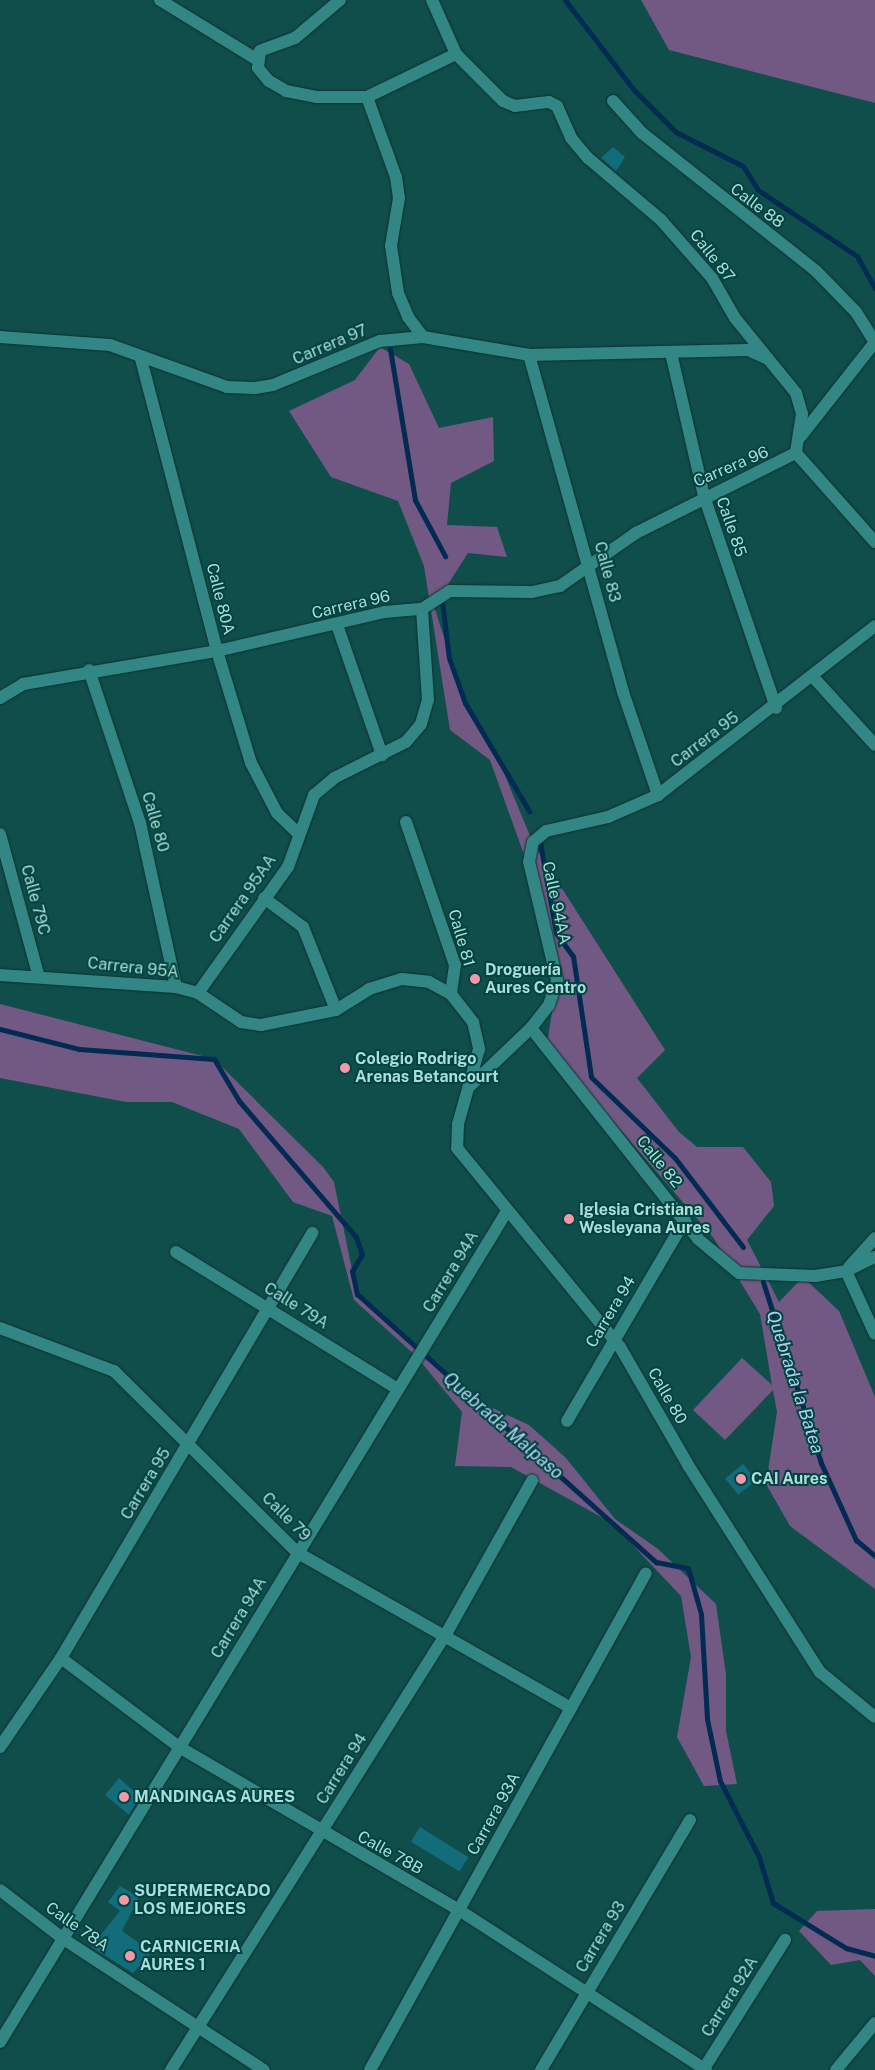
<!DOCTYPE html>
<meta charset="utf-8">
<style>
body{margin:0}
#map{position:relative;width:875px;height:2070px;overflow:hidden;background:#104e4c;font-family:"Public Sans",sans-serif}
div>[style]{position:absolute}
.green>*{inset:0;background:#725984}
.stream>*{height:5px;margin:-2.5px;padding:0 2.5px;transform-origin:2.5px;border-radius:2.5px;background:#012b52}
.building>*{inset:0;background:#126c7a;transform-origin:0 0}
.roads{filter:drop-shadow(0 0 1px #0e312f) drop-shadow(0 0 1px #0e312f)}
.minor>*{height:12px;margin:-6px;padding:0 6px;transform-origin:6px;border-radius:6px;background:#328683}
.dots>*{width:14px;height:14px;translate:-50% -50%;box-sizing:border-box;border:2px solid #004441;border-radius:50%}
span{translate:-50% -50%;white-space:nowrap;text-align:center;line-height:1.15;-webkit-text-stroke:4px #004441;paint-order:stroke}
.street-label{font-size:16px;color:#adddda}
.poi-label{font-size:16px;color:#adddda;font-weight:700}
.left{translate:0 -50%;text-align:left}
.water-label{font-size:18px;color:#b4d0f0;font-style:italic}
</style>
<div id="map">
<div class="green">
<i style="clip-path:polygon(641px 0,875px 0,875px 103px,669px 50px)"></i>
<i style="clip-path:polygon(380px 347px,409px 364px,439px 428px,493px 417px,494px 461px,451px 483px,447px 525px,497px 527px,507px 557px,468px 553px,434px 606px,465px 703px,496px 754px,533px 843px,665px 1050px,637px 1078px,679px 1132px,697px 1147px,743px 1147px,771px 1182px,774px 1206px,747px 1240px,779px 1302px,803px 1277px,839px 1311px,875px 1397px,875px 1589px,790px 1526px,766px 1484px,777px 1412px,773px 1390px,725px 1440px,693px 1410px,742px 1358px,772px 1385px,760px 1314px,713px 1237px,547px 1045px,557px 978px,527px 863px,490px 760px,450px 730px,424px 566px,398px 501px,331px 477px,289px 411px,355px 380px)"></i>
<i style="clip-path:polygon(0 1004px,214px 1059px,323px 1167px,334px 1182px,357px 1294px,469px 1397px,529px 1425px,566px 1458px,615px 1519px,658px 1549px,716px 1604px,726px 1675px,726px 1731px,737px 1784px,704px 1786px,677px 1737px,691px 1657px,681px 1596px,612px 1523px,511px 1467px,455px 1466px,462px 1412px,416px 1356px,354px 1300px,332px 1216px,293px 1202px,239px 1129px,172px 1102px,126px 1102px,0 1078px)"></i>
<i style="clip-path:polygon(875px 1909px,875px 1976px,860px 1960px,831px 1965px,799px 1931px,817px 1911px)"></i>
</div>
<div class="stream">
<i style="left:565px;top:0;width:113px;rotate:52.5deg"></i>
<i style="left:634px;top:90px;width:59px;rotate:45deg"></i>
<i style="left:676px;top:132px;width:75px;rotate:26.9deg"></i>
<i style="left:743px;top:166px;width:28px;rotate:58deg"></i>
<i style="left:758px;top:190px;width:119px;rotate:33.7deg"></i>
<i style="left:857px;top:256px;width:37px;rotate:61deg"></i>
<i style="left:390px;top:349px;width:153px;rotate:80.6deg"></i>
<i style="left:415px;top:500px;width:64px;rotate:61.8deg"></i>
<i style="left:442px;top:602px;width:56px;rotate:82.9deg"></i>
<i style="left:449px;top:658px;width:48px;rotate:70.4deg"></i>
<i style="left:465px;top:703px;width:126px;rotate:59.3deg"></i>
<i style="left:540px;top:842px;width:92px;rotate:80deg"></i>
<i style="left:556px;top:933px;width:29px;rotate:54deg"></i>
<i style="left:573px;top:956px;width:122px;rotate:81.5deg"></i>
<i style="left:591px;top:1077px;width:117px;rotate:44deg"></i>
<i style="left:675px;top:1158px;width:112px;rotate:52.6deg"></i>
<i style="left:0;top:1029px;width:81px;rotate:14.2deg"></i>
<i style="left:79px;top:1049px;width:135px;rotate:4.2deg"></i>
<i style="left:214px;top:1059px;width:49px;rotate:59.2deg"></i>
<i style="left:239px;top:1101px;width:179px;rotate:49.3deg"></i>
<i style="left:356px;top:1237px;width:18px;rotate:71deg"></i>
<i style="left:362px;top:1254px;width:20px;rotate:120deg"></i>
<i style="left:352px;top:1271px;width:24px;rotate:78deg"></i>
<i style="left:357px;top:1294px;width:402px;rotate:41.9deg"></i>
<i style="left:656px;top:1562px;width:33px;rotate:11deg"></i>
<i style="left:688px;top:1568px;width:48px;rotate:74.2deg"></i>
<i style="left:701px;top:1614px;width:105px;rotate:86.7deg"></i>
<i style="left:707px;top:1719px;width:63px;rotate:78.2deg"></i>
<i style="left:720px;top:1781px;width:85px;rotate:62.8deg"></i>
<i style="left:759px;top:1857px;width:48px;rotate:73.1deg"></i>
<i style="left:773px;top:1903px;width:86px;rotate:31.7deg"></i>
<i style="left:846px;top:1948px;width:30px;rotate:15deg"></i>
<i style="left:763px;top:1282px;width:190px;rotate:72.2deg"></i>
<i style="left:821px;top:1463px;width:85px;rotate:65.6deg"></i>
<i style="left:856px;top:1540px;width:25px;rotate:40deg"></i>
</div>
<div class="building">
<i style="clip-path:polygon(613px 147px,625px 157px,616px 171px,601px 158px)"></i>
<i style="left:743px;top:1464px;width:21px;height:23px;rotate:51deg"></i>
<i style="clip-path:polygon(119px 1778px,140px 1797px,129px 1815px,105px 1795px)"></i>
<i style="left:420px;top:1827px;width:57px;height:17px;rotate:32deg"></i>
<i style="clip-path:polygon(120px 1886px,139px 1897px,122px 1931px,152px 1952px,133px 1973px,91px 1947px,120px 1911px,108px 1902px)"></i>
</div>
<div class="roads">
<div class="minor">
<i style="left:160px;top:0;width:113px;rotate:31.6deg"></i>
<i style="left:340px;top:0;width:59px;rotate:139.8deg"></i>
<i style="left:295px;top:38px;width:37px;rotate:160deg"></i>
<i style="left:260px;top:51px;width:17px;rotate:97deg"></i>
<i style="left:258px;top:68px;width:17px;rotate:50deg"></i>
<i style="left:269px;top:81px;width:20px;rotate:30deg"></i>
<i style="left:286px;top:91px;width:31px;rotate:11deg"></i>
<i style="left:316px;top:97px;width:51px"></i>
<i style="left:367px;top:97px;width:99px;rotate:-25.8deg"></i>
<i style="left:432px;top:0;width:59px;rotate:66deg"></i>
<i style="left:456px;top:54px;width:66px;rotate:45deg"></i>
<i style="left:503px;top:101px;width:13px;rotate:23deg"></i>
<i style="left:515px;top:106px;width:34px;rotate:-7deg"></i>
<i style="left:549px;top:102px;width:9px;rotate:27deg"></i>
<i style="left:557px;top:106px;width:35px;rotate:66deg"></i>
<i style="left:571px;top:138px;width:26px;rotate:50deg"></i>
<i style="left:588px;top:158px;width:96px;rotate:40.3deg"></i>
<i style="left:661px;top:220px;width:77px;rotate:48.7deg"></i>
<i style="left:712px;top:278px;width:46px;rotate:60.1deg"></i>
<i style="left:735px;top:318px;width:97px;rotate:50.9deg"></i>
<i style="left:796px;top:393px;width:22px;rotate:74deg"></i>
<i style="left:802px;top:414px;width:39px;rotate:99deg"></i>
<i style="left:367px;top:97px;width:85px;rotate:70.1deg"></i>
<i style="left:396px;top:177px;width:21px;rotate:82deg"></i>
<i style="left:399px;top:198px;width:49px;rotate:99.5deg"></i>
<i style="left:391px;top:246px;width:48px;rotate:81.5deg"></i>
<i style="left:398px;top:293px;width:26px;rotate:67deg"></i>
<i style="left:408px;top:317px;width:25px;rotate:53deg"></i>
<i style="left:613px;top:101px;width:43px;rotate:47.8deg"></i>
<i style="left:642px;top:133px;width:222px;rotate:38.4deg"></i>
<i style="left:816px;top:271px;width:57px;rotate:45.7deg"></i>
<i style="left:856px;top:312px;width:36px;rotate:58deg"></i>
<i style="left:0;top:337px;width:110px;rotate:4.2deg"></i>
<i style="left:110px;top:345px;width:124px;rotate:19.7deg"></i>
<i style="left:227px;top:387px;width:28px;rotate:2deg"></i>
<i style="left:255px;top:388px;width:18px;rotate:-9deg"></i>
<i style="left:273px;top:385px;width:116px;rotate:-22.4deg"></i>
<i style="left:380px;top:341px;width:43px;rotate:-5.3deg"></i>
<i style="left:423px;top:337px;width:108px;rotate:9.6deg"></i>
<i style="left:529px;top:355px;width:219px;rotate:-1.3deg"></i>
<i style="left:748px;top:350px;width:22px;rotate:24deg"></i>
<i style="left:671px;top:353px;width:147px;rotate:77deg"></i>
<i style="left:704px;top:496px;width:224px;rotate:71.2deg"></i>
<i style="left:529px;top:355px;width:350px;rotate:74.4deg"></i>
<i style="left:623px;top:692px;width:109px;rotate:71.2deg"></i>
<i style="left:141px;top:359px;width:302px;rotate:75.4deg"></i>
<i style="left:217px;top:651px;width:117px;rotate:73.1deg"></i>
<i style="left:251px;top:763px;width:56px;rotate:62.5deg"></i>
<i style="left:277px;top:813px;width:29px;rotate:44deg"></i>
<i style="left:801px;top:436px;width:120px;rotate:-51.8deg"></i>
<i style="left:796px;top:453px;width:119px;rotate:48.4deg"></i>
<i style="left:337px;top:625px;width:138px;rotate:70.9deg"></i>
<i style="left:89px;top:670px;width:161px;rotate:71.6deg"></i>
<i style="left:140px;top:823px;width:168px;rotate:77.6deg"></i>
<i style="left:813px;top:677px;width:92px;rotate:47.6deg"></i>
<i style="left:0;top:698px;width:27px;rotate:-31deg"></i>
<i style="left:23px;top:684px;width:197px;rotate:-9.7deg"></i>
<i style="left:217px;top:651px;width:171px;rotate:-13.1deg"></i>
<i style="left:384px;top:612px;width:38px;rotate:-5deg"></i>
<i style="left:422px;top:609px;width:33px;rotate:-33deg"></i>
<i style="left:450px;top:591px;width:82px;rotate:0.7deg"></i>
<i style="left:532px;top:592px;width:29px;rotate:-12deg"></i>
<i style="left:560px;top:586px;width:93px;rotate:-34.9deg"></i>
<i style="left:636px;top:533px;width:179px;rotate:-26.6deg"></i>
<i style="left:406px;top:822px;width:151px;rotate:71.1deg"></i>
<i style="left:455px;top:965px;width:29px;rotate:98deg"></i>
<i style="left:0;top:834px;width:145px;rotate:74.8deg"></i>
<i style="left:264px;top:898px;width:49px;rotate:36.6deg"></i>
<i style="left:303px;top:927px;width:89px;rotate:68.3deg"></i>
<i style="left:0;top:975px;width:176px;rotate:3.9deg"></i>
<i style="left:176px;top:987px;width:23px;rotate:15deg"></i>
<i style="left:198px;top:993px;width:52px;rotate:34deg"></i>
<i style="left:241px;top:1022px;width:20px;rotate:9deg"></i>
<i style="left:261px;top:1025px;width:76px;rotate:-11.3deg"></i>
<i style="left:336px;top:1010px;width:39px;rotate:-32deg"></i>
<i style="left:369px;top:989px;width:34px;rotate:-17deg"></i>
<i style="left:402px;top:979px;width:27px;rotate:6deg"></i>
<i style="left:429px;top:982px;width:25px;rotate:29deg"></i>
<i style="left:451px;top:994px;width:36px;rotate:52deg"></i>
<i style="left:473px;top:1022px;width:28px;rotate:77deg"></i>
<i style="left:479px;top:1049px;width:78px;rotate:105.6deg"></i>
<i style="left:458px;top:1124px;width:24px;rotate:92deg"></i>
<i style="left:457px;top:1148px;width:257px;rotate:50.7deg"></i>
<i style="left:620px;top:1347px;width:136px;rotate:60deg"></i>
<i style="left:688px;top:1465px;width:246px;rotate:57.5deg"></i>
<i style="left:820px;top:1672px;width:71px;rotate:39.3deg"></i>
<i style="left:198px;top:993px;width:155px;rotate:-54.5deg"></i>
<i style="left:288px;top:867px;width:77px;rotate:-70.1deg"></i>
<i style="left:314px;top:795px;width:26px;rotate:-40deg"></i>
<i style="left:334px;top:778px;width:80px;rotate:-26.6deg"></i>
<i style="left:406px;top:742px;width:23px;rotate:-50deg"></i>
<i style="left:421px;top:724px;width:25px;rotate:-74deg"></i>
<i style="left:428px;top:700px;width:91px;rotate:-93.8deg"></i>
<i style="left:531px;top:1028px;width:269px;rotate:51.6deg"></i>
<i style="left:698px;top:1239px;width:53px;rotate:39.7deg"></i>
<i style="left:739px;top:1273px;width:76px;rotate:2.3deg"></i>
<i style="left:815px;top:1276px;width:31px;rotate:-9deg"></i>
<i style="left:846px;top:1271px;width:32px;rotate:-26deg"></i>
<i style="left:469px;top:1087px;width:86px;rotate:-43.6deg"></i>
<i style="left:531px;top:1028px;width:29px;rotate:-52deg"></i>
<i style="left:549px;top:1005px;width:26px;rotate:-72deg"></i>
<i style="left:557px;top:980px;width:121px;rotate:-103.3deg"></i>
<i style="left:529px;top:862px;width:20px;rotate:-79deg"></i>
<i style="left:533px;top:842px;width:17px;rotate:-40deg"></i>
<i style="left:546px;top:831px;width:64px;rotate:-12.7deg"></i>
<i style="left:608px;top:817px;width:55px;rotate:-23.7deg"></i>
<i style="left:658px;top:795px;width:275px;rotate:-37.9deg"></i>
<i style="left:176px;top:1252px;width:261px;rotate:31.7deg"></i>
<i style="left:849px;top:1267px;width:39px;rotate:-48deg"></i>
<i style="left:846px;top:1271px;width:69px;rotate:65.3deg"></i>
<i style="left:0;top:1328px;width:122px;rotate:20.7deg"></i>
<i style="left:114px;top:1371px;width:259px;rotate:44.7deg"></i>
<i style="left:298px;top:1553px;width:314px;rotate:29.6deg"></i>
<i style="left:567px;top:1421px;width:233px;rotate:-59.6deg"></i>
<i style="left:61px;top:1658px;width:148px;rotate:37deg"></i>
<i style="left:179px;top:1747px;width:324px;rotate:30.2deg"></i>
<i style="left:459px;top:1910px;width:294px;rotate:32.9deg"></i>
<i style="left:0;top:1747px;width:108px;rotate:-55.6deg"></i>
<i style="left:61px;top:1658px;width:494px;rotate:-59.4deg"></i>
<i style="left:0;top:1890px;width:78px;rotate:37.7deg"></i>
<i style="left:62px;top:1938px;width:241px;rotate:33.2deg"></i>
<i style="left:0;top:2042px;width:973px;rotate:-58.61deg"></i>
<i style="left:171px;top:2070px;width:515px;rotate:-57.76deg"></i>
<i style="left:446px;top:1634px;width:176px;rotate:-60.7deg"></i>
<i style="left:370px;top:2070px;width:568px;rotate:-60.96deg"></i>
<i style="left:541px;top:2070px;width:291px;rotate:-59.2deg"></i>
<i style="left:703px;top:2070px;width:154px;rotate:-57.8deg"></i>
<i style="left:836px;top:2070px;width:61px;rotate:-50.3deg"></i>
</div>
</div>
<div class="dots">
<i style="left:475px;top:979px;background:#f49aa6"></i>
<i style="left:345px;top:1068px;background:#f49aa6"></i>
<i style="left:569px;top:1219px;background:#f49aa6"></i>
<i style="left:741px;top:1479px;background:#f49aa6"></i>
<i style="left:124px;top:1797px;background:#f49aa6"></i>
<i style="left:124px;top:1900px;background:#f49aa6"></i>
<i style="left:130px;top:1956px;background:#f49aa6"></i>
</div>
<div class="street-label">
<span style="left:757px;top:206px;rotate:37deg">Calle 88</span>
<span style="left:712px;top:256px;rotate:52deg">Calle 87</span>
<span style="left:330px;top:345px;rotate:-23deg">Carrera 97</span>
<span style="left:731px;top:467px;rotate:-23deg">Carrera 96</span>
<span style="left:731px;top:527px;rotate:71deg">Calle 85</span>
<span style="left:607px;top:572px;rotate:75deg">Calle 83</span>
<span style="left:220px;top:599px;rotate:76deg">Calle 80A</span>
<span style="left:351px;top:605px;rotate:-13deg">Carrera 96</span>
<span style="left:705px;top:740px;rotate:-37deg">Carrera 95</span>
<span style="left:155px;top:822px;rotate:74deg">Calle 80</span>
<span style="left:243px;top:899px;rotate:-55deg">Carrera 95AA</span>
<span style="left:35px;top:900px;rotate:75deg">Calle 79C</span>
<span style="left:556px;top:903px;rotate:78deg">Calle 94AA</span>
<span style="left:461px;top:938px;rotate:74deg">Calle 81</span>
<span style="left:133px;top:968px;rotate:6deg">Carrera 95A</span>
<span style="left:659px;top:1162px;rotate:51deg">Calle 82</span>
<span style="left:451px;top:1272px;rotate:-59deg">Carrera 94A</span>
<span style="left:296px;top:1306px;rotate:32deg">Calle 79A</span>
<span style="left:611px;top:1312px;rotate:-59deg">Carrera 94</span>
<span style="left:667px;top:1396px;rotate:60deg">Calle 80</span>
<span style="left:146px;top:1484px;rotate:-59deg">Carrera 95</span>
<span style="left:286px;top:1517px;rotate:45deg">Calle 79</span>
<span style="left:239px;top:1618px;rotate:-59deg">Carrera 94A</span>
<span style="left:342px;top:1769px;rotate:-58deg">Carrera 94</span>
<span style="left:494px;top:1814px;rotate:-61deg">Carrera 93A</span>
<span style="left:390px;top:1853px;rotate:29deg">Calle 78B</span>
<span style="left:77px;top:1927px;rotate:35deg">Calle 78A</span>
<span style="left:601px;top:1937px;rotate:-59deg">Carrera 93</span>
<span style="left:730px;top:1997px;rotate:-58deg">Carrera 92A</span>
</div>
<div class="poi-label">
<span class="left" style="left:485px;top:979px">Droguería<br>Aures Centro</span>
<span class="left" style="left:355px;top:1068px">Colegio Rodrigo<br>Arenas Betancourt</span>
<span class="left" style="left:579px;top:1219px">Iglesia Cristiana<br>Wesleyana Aures</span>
<span class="left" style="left:751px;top:1479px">CAI Aures</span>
<span class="left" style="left:134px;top:1797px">MANDINGAS AURES</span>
<span class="left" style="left:134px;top:1900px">SUPERMERCADO<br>LOS MEJORES</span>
<span class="left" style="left:140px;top:1956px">CARNICERIA<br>AURES 1</span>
</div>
<div class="water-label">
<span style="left:795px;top:1382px;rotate:72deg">Quebrada la Batea</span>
<span style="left:503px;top:1426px;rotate:41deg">Quebrada Malpaso</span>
</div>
</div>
